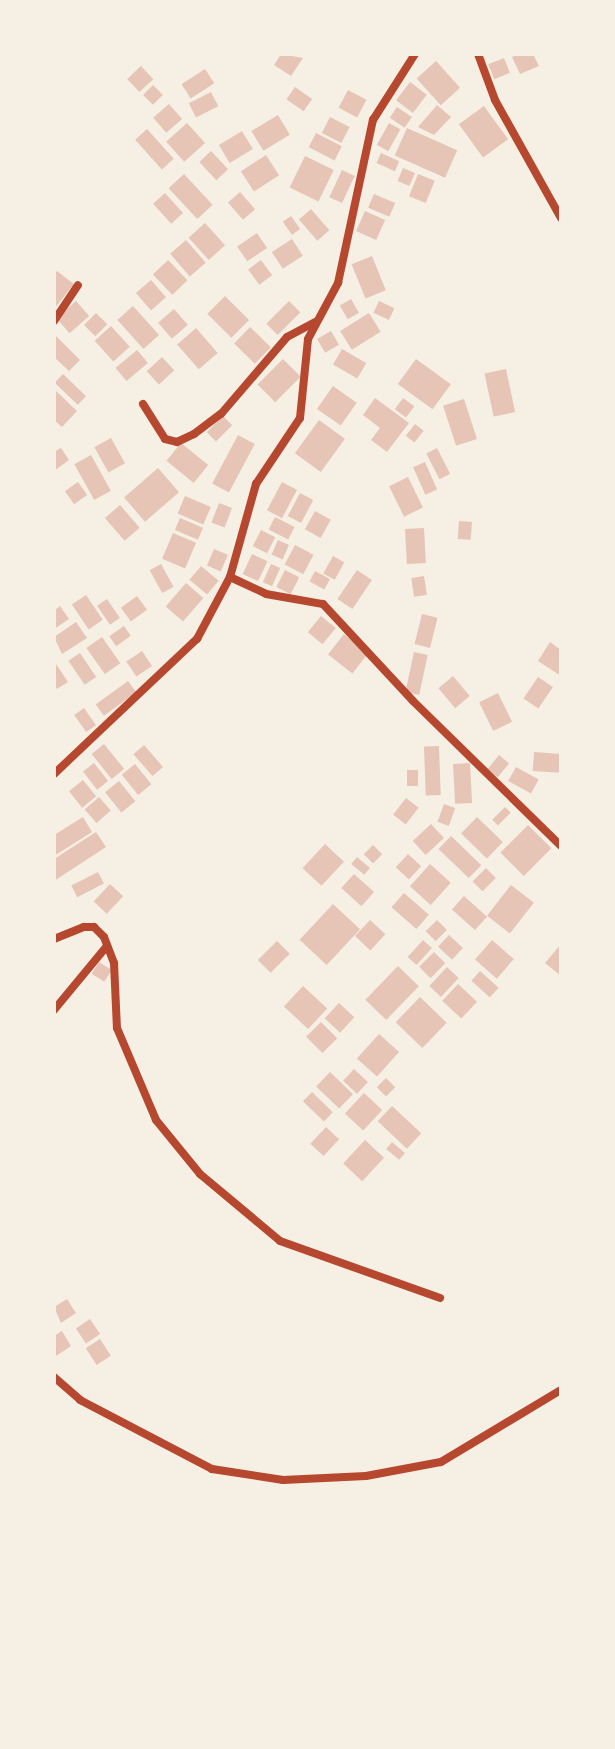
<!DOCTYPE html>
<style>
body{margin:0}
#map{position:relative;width:615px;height:1749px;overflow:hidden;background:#f6efe4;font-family:"IBM Plex Sans",sans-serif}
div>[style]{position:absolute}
.building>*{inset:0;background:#e6c5b7;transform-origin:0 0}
.minor>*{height:8px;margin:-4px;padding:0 4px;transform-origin:4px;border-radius:4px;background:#b5482f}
span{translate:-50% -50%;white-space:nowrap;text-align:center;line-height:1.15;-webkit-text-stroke:8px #f6efe4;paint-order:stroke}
.frame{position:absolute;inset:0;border:56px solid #f6efe4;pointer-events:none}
</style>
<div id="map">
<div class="building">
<i style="clip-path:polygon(281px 54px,303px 58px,291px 76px,274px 65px)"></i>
<i style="clip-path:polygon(520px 54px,533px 54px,539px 66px,520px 74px,512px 57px)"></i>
<i style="left:504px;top:58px;width:16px;height:17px;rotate:68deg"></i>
<i style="left:436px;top:61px;width:36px;height:26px;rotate:48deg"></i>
<i style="left:141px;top:66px;width:18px;height:19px;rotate:47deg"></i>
<i style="left:205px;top:69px;width:17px;height:28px;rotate:57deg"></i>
<i style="left:410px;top:82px;width:21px;height:23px;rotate:37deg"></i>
<i style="left:153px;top:85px;width:14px;height:14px;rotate:45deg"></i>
<i style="left:295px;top:87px;width:21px;height:15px;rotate:35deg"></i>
<i style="left:348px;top:90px;width:21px;height:20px;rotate:28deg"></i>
<i style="left:211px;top:92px;width:16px;height:25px;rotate:63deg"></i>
<i style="left:169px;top:104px;width:20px;height:21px;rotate:49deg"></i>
<i style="clip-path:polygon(437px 105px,451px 117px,434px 135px,418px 127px)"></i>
<i style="left:484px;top:106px;width:41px;height:31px;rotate:54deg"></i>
<i style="left:397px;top:107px;width:18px;height:13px;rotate:34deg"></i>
<i style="left:278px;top:115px;width:23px;height:31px;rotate:59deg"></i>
<i style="left:330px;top:117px;width:22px;height:18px;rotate:27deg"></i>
<i style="left:187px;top:123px;width:27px;height:28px;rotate:48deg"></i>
<i style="left:389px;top:123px;width:13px;height:25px;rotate:29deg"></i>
<i style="left:407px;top:128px;width:55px;height:30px;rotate:24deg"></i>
<i style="left:147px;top:129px;width:40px;height:16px;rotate:48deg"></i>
<i style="left:242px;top:131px;width:21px;height:27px;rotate:59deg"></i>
<i style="left:316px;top:133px;width:29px;height:16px;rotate:27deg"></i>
<i style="left:211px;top:151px;width:25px;height:16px;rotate:47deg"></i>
<i style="left:381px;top:153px;width:20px;height:11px;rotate:24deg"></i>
<i style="left:266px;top:155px;width:24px;height:30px;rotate:57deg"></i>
<i style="left:305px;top:156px;width:32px;height:35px;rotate:26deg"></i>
<i style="left:403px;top:168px;width:13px;height:14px;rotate:23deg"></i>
<i style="left:342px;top:170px;width:14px;height:30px;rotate:25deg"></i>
<i style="left:184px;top:174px;width:42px;height:21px;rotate:47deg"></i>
<i style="left:418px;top:174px;width:18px;height:24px;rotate:22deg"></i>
<i style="left:240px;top:192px;width:23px;height:16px;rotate:49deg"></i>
<i style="left:165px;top:193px;width:27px;height:16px;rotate:48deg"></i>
<i style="left:374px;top:194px;width:23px;height:15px;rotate:23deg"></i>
<i style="left:311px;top:209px;width:28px;height:16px;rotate:49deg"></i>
<i style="left:365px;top:211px;width:22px;height:22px;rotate:24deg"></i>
<i style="left:291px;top:216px;width:16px;height:10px;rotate:55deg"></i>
<i style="left:205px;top:223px;width:30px;height:22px;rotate:48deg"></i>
<i style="left:257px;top:233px;width:18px;height:24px;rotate:56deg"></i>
<i style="left:292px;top:239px;width:20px;height:24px;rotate:57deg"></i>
<i style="left:186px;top:240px;width:30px;height:21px;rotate:49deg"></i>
<i style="left:372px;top:256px;width:37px;height:22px;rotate:68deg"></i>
<i style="left:168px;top:260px;width:28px;height:21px;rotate:46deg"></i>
<i style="left:261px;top:260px;width:19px;height:16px;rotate:54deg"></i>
<i style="clip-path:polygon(57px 271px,74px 284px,54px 309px,54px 274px)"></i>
<i style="left:151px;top:280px;width:23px;height:20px;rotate:49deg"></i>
<i style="left:225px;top:296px;width:34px;height:25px;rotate:45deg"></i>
<i style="left:351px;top:299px;width:16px;height:13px;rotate:60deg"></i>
<i style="left:76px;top:301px;width:20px;height:26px;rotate:49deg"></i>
<i style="left:289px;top:301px;width:16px;height:32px;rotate:45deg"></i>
<i style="left:379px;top:301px;width:17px;height:13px;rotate:25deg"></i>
<i style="left:133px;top:306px;width:39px;height:21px;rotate:48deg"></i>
<i style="left:174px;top:309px;width:21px;height:21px;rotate:49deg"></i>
<i style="left:96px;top:313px;width:16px;height:17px;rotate:45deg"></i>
<i style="left:369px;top:313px;width:22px;height:34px;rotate:58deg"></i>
<i style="left:111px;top:326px;width:28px;height:22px;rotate:48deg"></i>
<i style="left:250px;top:327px;width:29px;height:23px;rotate:44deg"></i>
<i style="left:196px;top:328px;width:33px;height:25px;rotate:49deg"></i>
<i style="left:331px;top:331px;width:16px;height:16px;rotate:60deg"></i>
<i style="clip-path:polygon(54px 334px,80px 360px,69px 371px,54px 357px)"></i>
<i style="left:342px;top:349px;width:28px;height:18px;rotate:30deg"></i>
<i style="left:137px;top:350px;width:17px;height:28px;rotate:50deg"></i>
<i style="left:162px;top:357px;width:18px;height:21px;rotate:47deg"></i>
<i style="left:283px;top:359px;width:25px;height:36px;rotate:45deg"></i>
<i style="left:416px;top:359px;width:43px;height:31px;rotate:36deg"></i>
<i style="left:506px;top:369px;width:44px;height:22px;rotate:78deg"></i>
<i style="left:63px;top:374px;width:32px;height:12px;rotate:44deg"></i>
<i style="left:333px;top:386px;width:29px;height:28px;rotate:35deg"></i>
<i style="clip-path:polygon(54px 389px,77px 411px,62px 427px,54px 420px)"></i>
<i style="clip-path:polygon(375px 398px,409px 423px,387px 452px,371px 440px,380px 428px,363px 415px)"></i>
<i style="left:403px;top:398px;width:14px;height:14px;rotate:36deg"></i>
<i style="left:464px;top:399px;width:42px;height:22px;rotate:72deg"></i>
<i style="left:223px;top:416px;width:13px;height:23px;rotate:45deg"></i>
<i style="left:319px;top:420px;width:32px;height:41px;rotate:36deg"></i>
<i style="left:415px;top:424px;width:11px;height:15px;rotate:38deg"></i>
<i style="left:238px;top:435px;width:19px;height:55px;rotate:28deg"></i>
<i style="left:111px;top:438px;width:29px;height:19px;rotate:61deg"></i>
<i style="left:181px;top:443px;width:35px;height:23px;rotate:39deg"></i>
<i style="clip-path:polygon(61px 448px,69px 460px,54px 471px,54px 452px)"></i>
<i style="left:437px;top:448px;width:29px;height:12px;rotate:63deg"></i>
<i style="left:91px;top:455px;width:41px;height:19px;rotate:61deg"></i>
<i style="left:425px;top:462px;width:30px;height:13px;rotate:66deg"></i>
<i style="left:158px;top:468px;width:32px;height:45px;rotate:49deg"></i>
<i style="left:408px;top:477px;width:34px;height:21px;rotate:64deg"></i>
<i style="left:78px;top:482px;width:16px;height:16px;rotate:55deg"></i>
<i style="left:282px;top:482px;width:17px;height:32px;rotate:28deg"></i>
<i style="left:300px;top:493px;width:15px;height:26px;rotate:28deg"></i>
<i style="left:185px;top:496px;width:28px;height:19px;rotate:23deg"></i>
<i style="left:219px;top:503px;width:14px;height:21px;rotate:21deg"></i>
<i style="left:120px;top:505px;width:30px;height:20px;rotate:49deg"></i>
<i style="left:315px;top:511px;width:18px;height:21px;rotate:29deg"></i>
<i style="left:275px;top:517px;width:22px;height:14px;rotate:27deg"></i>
<i style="left:180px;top:518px;width:25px;height:13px;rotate:23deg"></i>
<i style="left:459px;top:521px;width:13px;height:18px;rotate:4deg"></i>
<i style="left:424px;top:528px;width:35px;height:19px;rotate:87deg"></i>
<i style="left:261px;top:530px;width:16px;height:18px;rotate:27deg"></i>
<i style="left:173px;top:533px;width:25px;height:28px;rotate:23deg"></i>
<i style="left:278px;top:540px;width:12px;height:16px;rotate:24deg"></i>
<i style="left:295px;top:545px;width:21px;height:22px;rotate:28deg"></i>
<i style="left:214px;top:549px;width:15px;height:18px;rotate:23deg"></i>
<i style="left:252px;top:554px;width:17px;height:22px;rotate:25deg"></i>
<i style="left:333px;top:556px;width:13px;height:20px;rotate:29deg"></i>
<i style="left:161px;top:564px;width:26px;height:13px;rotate:61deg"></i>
<i style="left:271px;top:564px;width:10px;height:20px;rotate:24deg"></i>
<i style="left:201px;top:566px;width:23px;height:18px;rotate:40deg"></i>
<i style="left:285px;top:570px;width:16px;height:19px;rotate:27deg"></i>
<i style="left:357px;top:570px;width:18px;height:35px;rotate:34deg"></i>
<i style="left:315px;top:571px;width:17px;height:12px;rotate:28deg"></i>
<i style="left:424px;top:576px;width:19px;height:13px;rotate:81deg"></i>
<i style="left:186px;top:583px;width:23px;height:31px;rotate:41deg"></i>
<i style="left:86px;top:595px;width:30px;height:17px;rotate:56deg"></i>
<i style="left:137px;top:596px;width:17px;height:20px;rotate:54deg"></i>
<i style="left:107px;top:599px;width:23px;height:12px;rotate:56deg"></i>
<i style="clip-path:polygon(60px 606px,69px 619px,54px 629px,54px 611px)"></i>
<i style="left:422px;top:614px;width:16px;height:31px;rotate:14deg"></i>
<i style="left:321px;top:616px;width:19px;height:21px;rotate:39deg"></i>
<i style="clip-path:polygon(76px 622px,87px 638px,62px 654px,54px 637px)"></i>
<i style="left:124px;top:626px;width:12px;height:18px;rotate:55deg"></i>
<i style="left:344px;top:634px;width:31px;height:26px;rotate:38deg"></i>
<i style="left:102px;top:637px;width:32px;height:19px;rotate:55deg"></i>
<i style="clip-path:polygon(550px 642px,561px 650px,561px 676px,538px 661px)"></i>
<i style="left:142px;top:651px;width:18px;height:19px;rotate:56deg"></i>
<i style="left:414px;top:652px;width:14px;height:41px;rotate:12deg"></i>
<i style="left:80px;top:653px;width:29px;height:14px;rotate:56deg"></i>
<i style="clip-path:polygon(54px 661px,68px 682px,57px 689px,54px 684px)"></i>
<i style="left:453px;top:676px;width:26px;height:19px;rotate:50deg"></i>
<i style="left:538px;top:677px;width:18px;height:26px;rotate:34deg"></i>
<i style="left:128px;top:681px;width:14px;height:40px;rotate:54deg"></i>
<i style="left:498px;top:693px;width:32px;height:21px;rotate:64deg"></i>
<i style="left:84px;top:708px;width:21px;height:12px;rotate:55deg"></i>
<i style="left:104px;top:744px;width:32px;height:16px;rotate:51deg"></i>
<i style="left:144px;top:745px;width:29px;height:14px;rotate:49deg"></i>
<i style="left:439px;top:746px;width:49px;height:15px;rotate:88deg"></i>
<i style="left:534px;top:752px;width:27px;height:19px;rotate:4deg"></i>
<i style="left:499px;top:755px;width:13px;height:18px;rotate:39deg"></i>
<i style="left:94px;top:763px;width:23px;height:14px;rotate:52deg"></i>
<i style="left:470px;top:763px;width:40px;height:17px;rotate:87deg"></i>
<i style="left:135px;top:764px;width:26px;height:17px;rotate:51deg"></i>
<i style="left:516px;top:767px;width:26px;height:16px;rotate:29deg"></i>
<i style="left:407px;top:770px;width:11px;height:16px"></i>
<i style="left:83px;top:780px;width:21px;height:18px;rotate:51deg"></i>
<i style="left:119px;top:781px;width:26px;height:18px;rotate:51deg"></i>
<i style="left:99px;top:797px;width:18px;height:19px;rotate:49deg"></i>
<i style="left:406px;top:798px;width:16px;height:21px;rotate:38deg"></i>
<i style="left:444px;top:804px;width:12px;height:19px;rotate:20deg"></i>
<i style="left:505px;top:807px;width:8px;height:18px;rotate:45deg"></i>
<i style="clip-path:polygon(83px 817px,92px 832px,54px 856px,54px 835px)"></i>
<i style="left:477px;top:817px;width:36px;height:23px;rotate:44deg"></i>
<i style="left:431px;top:824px;width:19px;height:25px;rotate:47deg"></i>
<i style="left:528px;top:825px;width:33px;height:39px;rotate:45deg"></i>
<i style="clip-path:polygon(96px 832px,106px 847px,54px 881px,54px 859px)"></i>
<i style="left:451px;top:836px;width:42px;height:18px;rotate:44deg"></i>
<i style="left:325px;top:844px;width:26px;height:33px;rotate:43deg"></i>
<i style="left:373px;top:845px;width:13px;height:13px;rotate:45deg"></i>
<i style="left:408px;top:854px;width:18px;height:18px;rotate:43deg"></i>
<i style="left:357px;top:857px;width:17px;height:9px;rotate:40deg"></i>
<i style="left:430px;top:864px;width:28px;height:30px;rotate:42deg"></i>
<i style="left:486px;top:868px;width:14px;height:19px;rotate:45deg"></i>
<i style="left:98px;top:872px;width:13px;height:30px;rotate:63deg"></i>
<i style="left:354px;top:874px;width:27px;height:19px;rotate:42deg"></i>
<i style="left:110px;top:884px;width:18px;height:24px;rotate:43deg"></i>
<i style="left:511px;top:885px;width:29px;height:39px;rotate:38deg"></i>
<i style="left:404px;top:893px;width:33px;height:19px;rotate:41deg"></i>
<i style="left:464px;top:896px;width:31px;height:18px;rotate:42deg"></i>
<i style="left:333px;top:904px;width:37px;height:49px;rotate:43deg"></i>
<i style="left:370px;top:920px;width:21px;height:22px;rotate:43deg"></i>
<i style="left:437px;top:920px;width:14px;height:16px;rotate:45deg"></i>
<i style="left:449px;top:935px;width:19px;height:16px;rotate:43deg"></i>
<i style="left:423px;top:940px;width:12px;height:23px;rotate:42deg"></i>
<i style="left:492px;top:940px;width:29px;height:26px;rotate:41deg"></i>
<i style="left:277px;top:941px;width:18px;height:27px;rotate:45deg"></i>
<i style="clip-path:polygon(561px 944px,561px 976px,545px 963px)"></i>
<i style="left:434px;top:952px;width:16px;height:21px;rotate:45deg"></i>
<i style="left:99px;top:962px;width:15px;height:14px;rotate:32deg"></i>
<i style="left:398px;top:966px;width:29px;height:47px;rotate:44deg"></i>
<i style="left:447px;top:967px;width:16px;height:26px;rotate:43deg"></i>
<i style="left:480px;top:971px;width:25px;height:13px;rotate:42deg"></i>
<i style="left:458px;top:984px;width:26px;height:23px;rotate:43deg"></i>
<i style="left:303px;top:986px;width:33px;height:28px;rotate:43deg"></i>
<i style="left:420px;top:997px;width:37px;height:35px;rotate:44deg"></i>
<i style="left:339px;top:1003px;width:21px;height:21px;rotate:43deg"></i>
<i style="left:321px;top:1022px;width:23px;height:21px;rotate:45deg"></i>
<i style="left:379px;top:1034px;width:27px;height:33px;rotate:42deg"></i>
<i style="left:354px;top:1069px;width:19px;height:16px;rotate:43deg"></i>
<i style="left:330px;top:1072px;width:32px;height:20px;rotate:44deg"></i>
<i style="left:386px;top:1078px;width:13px;height:13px;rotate:45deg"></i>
<i style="left:312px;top:1092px;width:29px;height:13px;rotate:44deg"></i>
<i style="left:364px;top:1093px;width:25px;height:28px;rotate:43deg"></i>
<i style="left:392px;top:1106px;width:40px;height:21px;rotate:43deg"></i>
<i style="left:326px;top:1127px;width:18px;height:23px;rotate:43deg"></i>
<i style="left:365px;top:1140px;width:26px;height:32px;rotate:43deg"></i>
<i style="left:392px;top:1142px;width:17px;height:9px;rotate:40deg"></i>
<i style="clip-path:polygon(67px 1299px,76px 1313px,61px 1323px,54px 1307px)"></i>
<i style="left:90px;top:1319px;width:18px;height:17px;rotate:56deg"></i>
<i style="clip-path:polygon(62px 1331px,71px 1346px,56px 1356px,54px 1336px)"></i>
<i style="left:100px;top:1339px;width:20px;height:17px;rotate:57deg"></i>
</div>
<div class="minor">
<i style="left:478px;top:54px;width:49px;rotate:69.7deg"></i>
<i style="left:495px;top:100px;width:135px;rotate:60.8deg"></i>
<i style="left:54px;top:321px;width:43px;rotate:-56.3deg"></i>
<i style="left:143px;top:404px;width:41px;rotate:57.8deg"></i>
<i style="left:165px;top:439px;width:12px;rotate:14deg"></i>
<i style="left:177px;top:442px;width:19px;rotate:-25deg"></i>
<i style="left:194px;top:434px;width:34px;rotate:-37deg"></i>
<i style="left:221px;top:414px;width:101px;rotate:-49.4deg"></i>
<i style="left:287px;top:337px;width:32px;rotate:-28deg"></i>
<i style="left:230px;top:577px;width:40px;rotate:25deg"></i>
<i style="left:266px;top:594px;width:58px;rotate:10deg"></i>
<i style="left:323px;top:604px;width:132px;rotate:47.1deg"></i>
<i style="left:413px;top:701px;width:207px;rotate:44.4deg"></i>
<i style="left:54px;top:774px;width:197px;rotate:-43.4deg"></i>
<i style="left:197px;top:639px;width:70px;rotate:-62deg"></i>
<i style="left:230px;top:577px;width:97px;rotate:-74.4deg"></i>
<i style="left:256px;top:484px;width:79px;rotate:-56.3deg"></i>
<i style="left:300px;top:418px;width:79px;rotate:-84.2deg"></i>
<i style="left:308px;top:339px;width:64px;rotate:-61.8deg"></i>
<i style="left:338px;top:283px;width:167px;rotate:-77.9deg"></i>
<i style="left:373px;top:120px;width:78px;rotate:-57.5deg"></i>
<i style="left:54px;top:939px;width:32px;rotate:-22deg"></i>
<i style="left:84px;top:927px;width:10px"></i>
<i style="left:94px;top:927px;width:14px;rotate:45deg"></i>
<i style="left:104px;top:937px;width:28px;rotate:69deg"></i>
<i style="left:114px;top:963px;width:65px;rotate:87.4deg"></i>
<i style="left:117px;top:1028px;width:100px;rotate:67deg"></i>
<i style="left:156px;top:1120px;width:70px;rotate:50.8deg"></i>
<i style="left:200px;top:1174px;width:104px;rotate:39.9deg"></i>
<i style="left:280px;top:1241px;width:170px;rotate:19.6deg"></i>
<i style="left:54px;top:1010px;width:83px;rotate:-50.4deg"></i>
<i style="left:54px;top:1377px;width:35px;rotate:41deg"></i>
<i style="left:80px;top:1400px;width:149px;rotate:27.6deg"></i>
<i style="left:212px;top:1469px;width:72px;rotate:8.8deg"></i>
<i style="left:283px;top:1480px;width:83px;rotate:-2.8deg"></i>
<i style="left:366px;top:1476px;width:76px;rotate:-10.6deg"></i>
<i style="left:441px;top:1462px;width:140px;rotate:-31deg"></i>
</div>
<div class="frame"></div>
</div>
